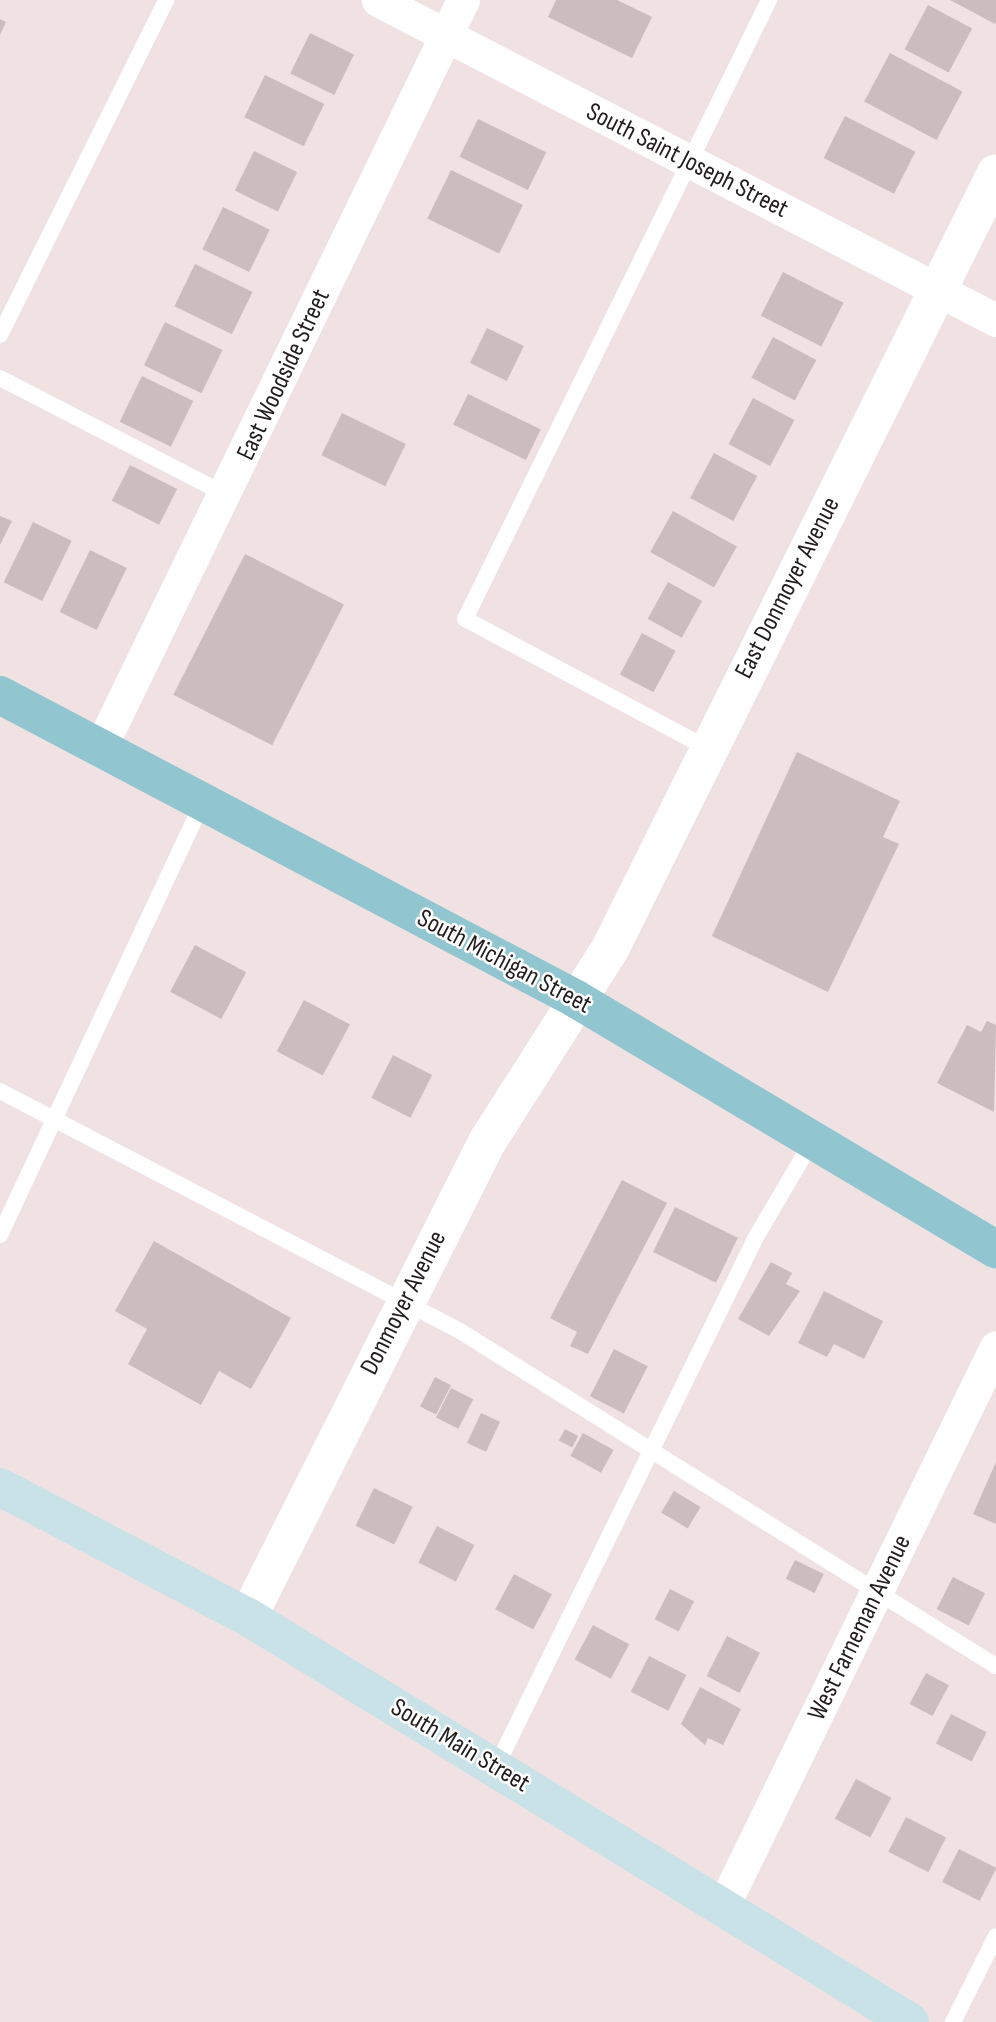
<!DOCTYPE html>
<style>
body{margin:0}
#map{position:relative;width:996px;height:2022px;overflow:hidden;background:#f0e1e3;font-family:"Sofia Sans Condensed",sans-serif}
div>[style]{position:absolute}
.building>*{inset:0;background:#cbbdbf;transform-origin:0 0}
.service>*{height:16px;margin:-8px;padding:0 8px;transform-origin:8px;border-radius:8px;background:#fff}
.minor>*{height:33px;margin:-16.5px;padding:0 16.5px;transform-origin:16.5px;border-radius:16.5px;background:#fff}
.tertiary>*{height:38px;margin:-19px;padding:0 19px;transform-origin:19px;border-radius:19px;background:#fff}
.secondary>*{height:38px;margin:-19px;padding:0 19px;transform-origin:19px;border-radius:19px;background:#c8e2e7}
.primary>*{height:38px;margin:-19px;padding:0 19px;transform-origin:19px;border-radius:19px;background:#91c6d0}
span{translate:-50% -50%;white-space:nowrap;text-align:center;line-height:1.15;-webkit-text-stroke:5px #fff;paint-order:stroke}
.street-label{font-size:26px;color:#211c1d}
</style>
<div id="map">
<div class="building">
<i style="clip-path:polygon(556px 0,617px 0,652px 17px,632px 58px,548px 17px)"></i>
<i style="clip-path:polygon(950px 0,996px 0,996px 21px,995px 24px)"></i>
<i style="left:928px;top:5px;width:50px;height:50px;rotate:28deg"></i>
<i style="clip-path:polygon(0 19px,6px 22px,0 35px)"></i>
<i style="left:310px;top:33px;width:49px;height:45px;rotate:26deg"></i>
<i style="left:890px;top:53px;width:82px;height:55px;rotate:28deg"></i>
<i style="left:265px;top:75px;width:66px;height:47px;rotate:26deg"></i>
<i style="left:845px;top:116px;width:79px;height:47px;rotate:27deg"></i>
<i style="left:478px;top:119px;width:76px;height:42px;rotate:26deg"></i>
<i style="left:254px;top:151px;width:48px;height:44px;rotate:26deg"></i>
<i style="left:451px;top:170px;width:80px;height:54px;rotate:26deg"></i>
<i style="left:223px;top:207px;width:52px;height:47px;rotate:26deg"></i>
<i style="left:195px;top:264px;width:64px;height:47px;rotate:26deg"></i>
<i style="left:783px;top:272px;width:68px;height:49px;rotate:27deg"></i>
<i style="left:165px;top:322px;width:64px;height:48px;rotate:26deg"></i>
<i style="left:487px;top:328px;width:41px;height:39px;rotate:26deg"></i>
<i style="left:773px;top:337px;width:49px;height:46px;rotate:28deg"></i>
<i style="left:142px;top:376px;width:57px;height:51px;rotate:26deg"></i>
<i style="left:468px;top:394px;width:81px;height:34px;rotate:26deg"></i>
<i style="left:753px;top:398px;width:47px;height:52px;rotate:28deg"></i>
<i style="left:342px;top:413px;width:71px;height:47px;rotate:26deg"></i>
<i style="left:714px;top:453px;width:49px;height:51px;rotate:28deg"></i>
<i style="left:130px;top:465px;width:53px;height:40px;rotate:27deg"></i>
<i style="left:673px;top:511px;width:73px;height:47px;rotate:29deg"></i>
<i style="clip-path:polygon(0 516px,12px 521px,0 545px)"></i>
<i style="left:33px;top:522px;width:43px;height:67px;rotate:26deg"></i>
<i style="left:90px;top:550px;width:41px;height:69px;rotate:26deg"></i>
<i style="left:245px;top:554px;width:111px;height:158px;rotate:27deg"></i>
<i style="left:668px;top:582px;width:39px;height:42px;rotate:29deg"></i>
<i style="left:642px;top:633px;width:38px;height:47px;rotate:28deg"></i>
<i style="clip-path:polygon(797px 752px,900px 801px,883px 837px,899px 844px,828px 992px,712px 936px)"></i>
<i style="left:195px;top:945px;width:58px;height:53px;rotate:28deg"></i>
<i style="left:304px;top:1000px;width:52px;height:58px;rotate:28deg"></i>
<i style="clip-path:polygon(987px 1021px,996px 1025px,994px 1112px,937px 1083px,967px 1025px,981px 1032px)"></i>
<i style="left:393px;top:1055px;width:44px;height:48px;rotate:27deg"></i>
<i style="clip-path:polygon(622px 1180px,667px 1203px,588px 1354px,570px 1346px,577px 1332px,550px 1318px)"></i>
<i style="left:675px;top:1207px;width:70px;height:50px;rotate:26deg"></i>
<i style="clip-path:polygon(154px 1241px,291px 1318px,251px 1389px,219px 1371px,201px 1405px,128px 1364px,147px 1329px,115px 1311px)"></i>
<i style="clip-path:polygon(771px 1262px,792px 1273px,786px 1284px,800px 1291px,769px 1336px,738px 1319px)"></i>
<i style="clip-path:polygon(824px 1291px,883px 1321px,864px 1359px,834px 1344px,827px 1357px,798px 1343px)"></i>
<i style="left:614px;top:1349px;width:38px;height:53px;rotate:27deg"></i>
<i style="left:435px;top:1377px;width:18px;height:33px;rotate:27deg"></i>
<i style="left:451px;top:1388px;width:25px;height:33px;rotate:27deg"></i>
<i style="left:481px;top:1413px;width:21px;height:33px;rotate:25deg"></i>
<i style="left:565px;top:1429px;width:15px;height:13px;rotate:28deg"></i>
<i style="left:583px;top:1433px;width:35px;height:26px;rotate:29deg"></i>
<i style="clip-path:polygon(996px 1462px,996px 1524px,973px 1514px)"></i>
<i style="left:374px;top:1488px;width:43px;height:42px;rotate:26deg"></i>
<i style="left:674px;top:1491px;width:31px;height:25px;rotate:31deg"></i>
<i style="left:437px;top:1526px;width:42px;height:41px;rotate:27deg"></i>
<i style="left:795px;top:1560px;width:32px;height:21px;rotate:26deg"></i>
<i style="left:514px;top:1574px;width:43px;height:40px;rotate:28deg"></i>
<i style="left:953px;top:1577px;width:36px;height:36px;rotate:27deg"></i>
<i style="left:670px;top:1589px;width:27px;height:34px;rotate:27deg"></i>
<i style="left:593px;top:1625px;width:41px;height:39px;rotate:28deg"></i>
<i style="left:727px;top:1636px;width:37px;height:45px;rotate:27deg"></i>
<i style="left:649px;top:1656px;width:42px;height:40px;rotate:27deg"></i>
<i style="left:926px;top:1673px;width:26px;height:35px;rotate:28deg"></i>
<i style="clip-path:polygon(700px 1687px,741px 1709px,723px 1745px,708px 1738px,705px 1745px,681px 1724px)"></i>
<i style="left:951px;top:1714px;width:40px;height:33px;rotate:27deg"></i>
<i style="left:856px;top:1779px;width:40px;height:45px;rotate:28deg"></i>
<i style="left:906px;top:1817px;width:45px;height:39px;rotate:27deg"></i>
<i style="left:959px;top:1849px;width:42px;height:37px;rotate:27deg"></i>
</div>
<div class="service">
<i style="left:0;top:335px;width:374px;rotate:-63.6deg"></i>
<i style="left:0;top:378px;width:255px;rotate:27.3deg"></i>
<i style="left:707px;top:748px;width:274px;rotate:-151.9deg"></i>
<i style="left:465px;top:619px;width:690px;rotate:-63.84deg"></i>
<i style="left:0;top:1091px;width:519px;rotate:27.55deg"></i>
<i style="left:460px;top:1331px;width:632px;rotate:32.01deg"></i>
<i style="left:0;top:1235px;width:478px;rotate:-64.9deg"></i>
<i style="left:496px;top:1767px;width:590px;rotate:-63.87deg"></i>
<i style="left:756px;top:1237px;width:113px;rotate:-59.6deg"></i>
<i style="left:953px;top:2022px;width:96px;rotate:-63.4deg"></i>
</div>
<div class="minor">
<i style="left:378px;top:0;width:696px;rotate:27.38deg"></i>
<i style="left:100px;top:748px;width:831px;rotate:-64.11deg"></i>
<i style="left:722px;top:1908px;width:624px;rotate:-63.97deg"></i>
</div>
<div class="tertiary">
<i style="left:248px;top:1617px;width:532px;rotate:-63.29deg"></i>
<i style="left:487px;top:1142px;width:231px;rotate:-57.5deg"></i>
<i style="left:611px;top:947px;width:864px;rotate:-63.55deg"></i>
</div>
<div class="secondary">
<i style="left:0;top:1487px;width:280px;rotate:27.7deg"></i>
<i style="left:248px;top:1617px;width:776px;rotate:31.46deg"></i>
</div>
<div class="primary">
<i style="left:0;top:695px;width:651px;rotate:27.82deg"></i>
<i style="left:576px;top:999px;width:489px;rotate:30.8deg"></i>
</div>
<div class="street-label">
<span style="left:687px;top:161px;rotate:27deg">South Saint Joseph Street</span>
<span style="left:284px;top:375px;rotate:-65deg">East Woodside Street</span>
<span style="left:788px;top:588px;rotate:-63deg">East Donmoyer Avenue</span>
<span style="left:504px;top:962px;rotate:28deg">South Michigan Street</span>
<span style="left:404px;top:1303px;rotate:-63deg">Donmoyer Avenue</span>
<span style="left:860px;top:1628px;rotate:-64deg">West Farneman Avenue</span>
<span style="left:460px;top:1746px;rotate:31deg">South Main Street</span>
</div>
</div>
